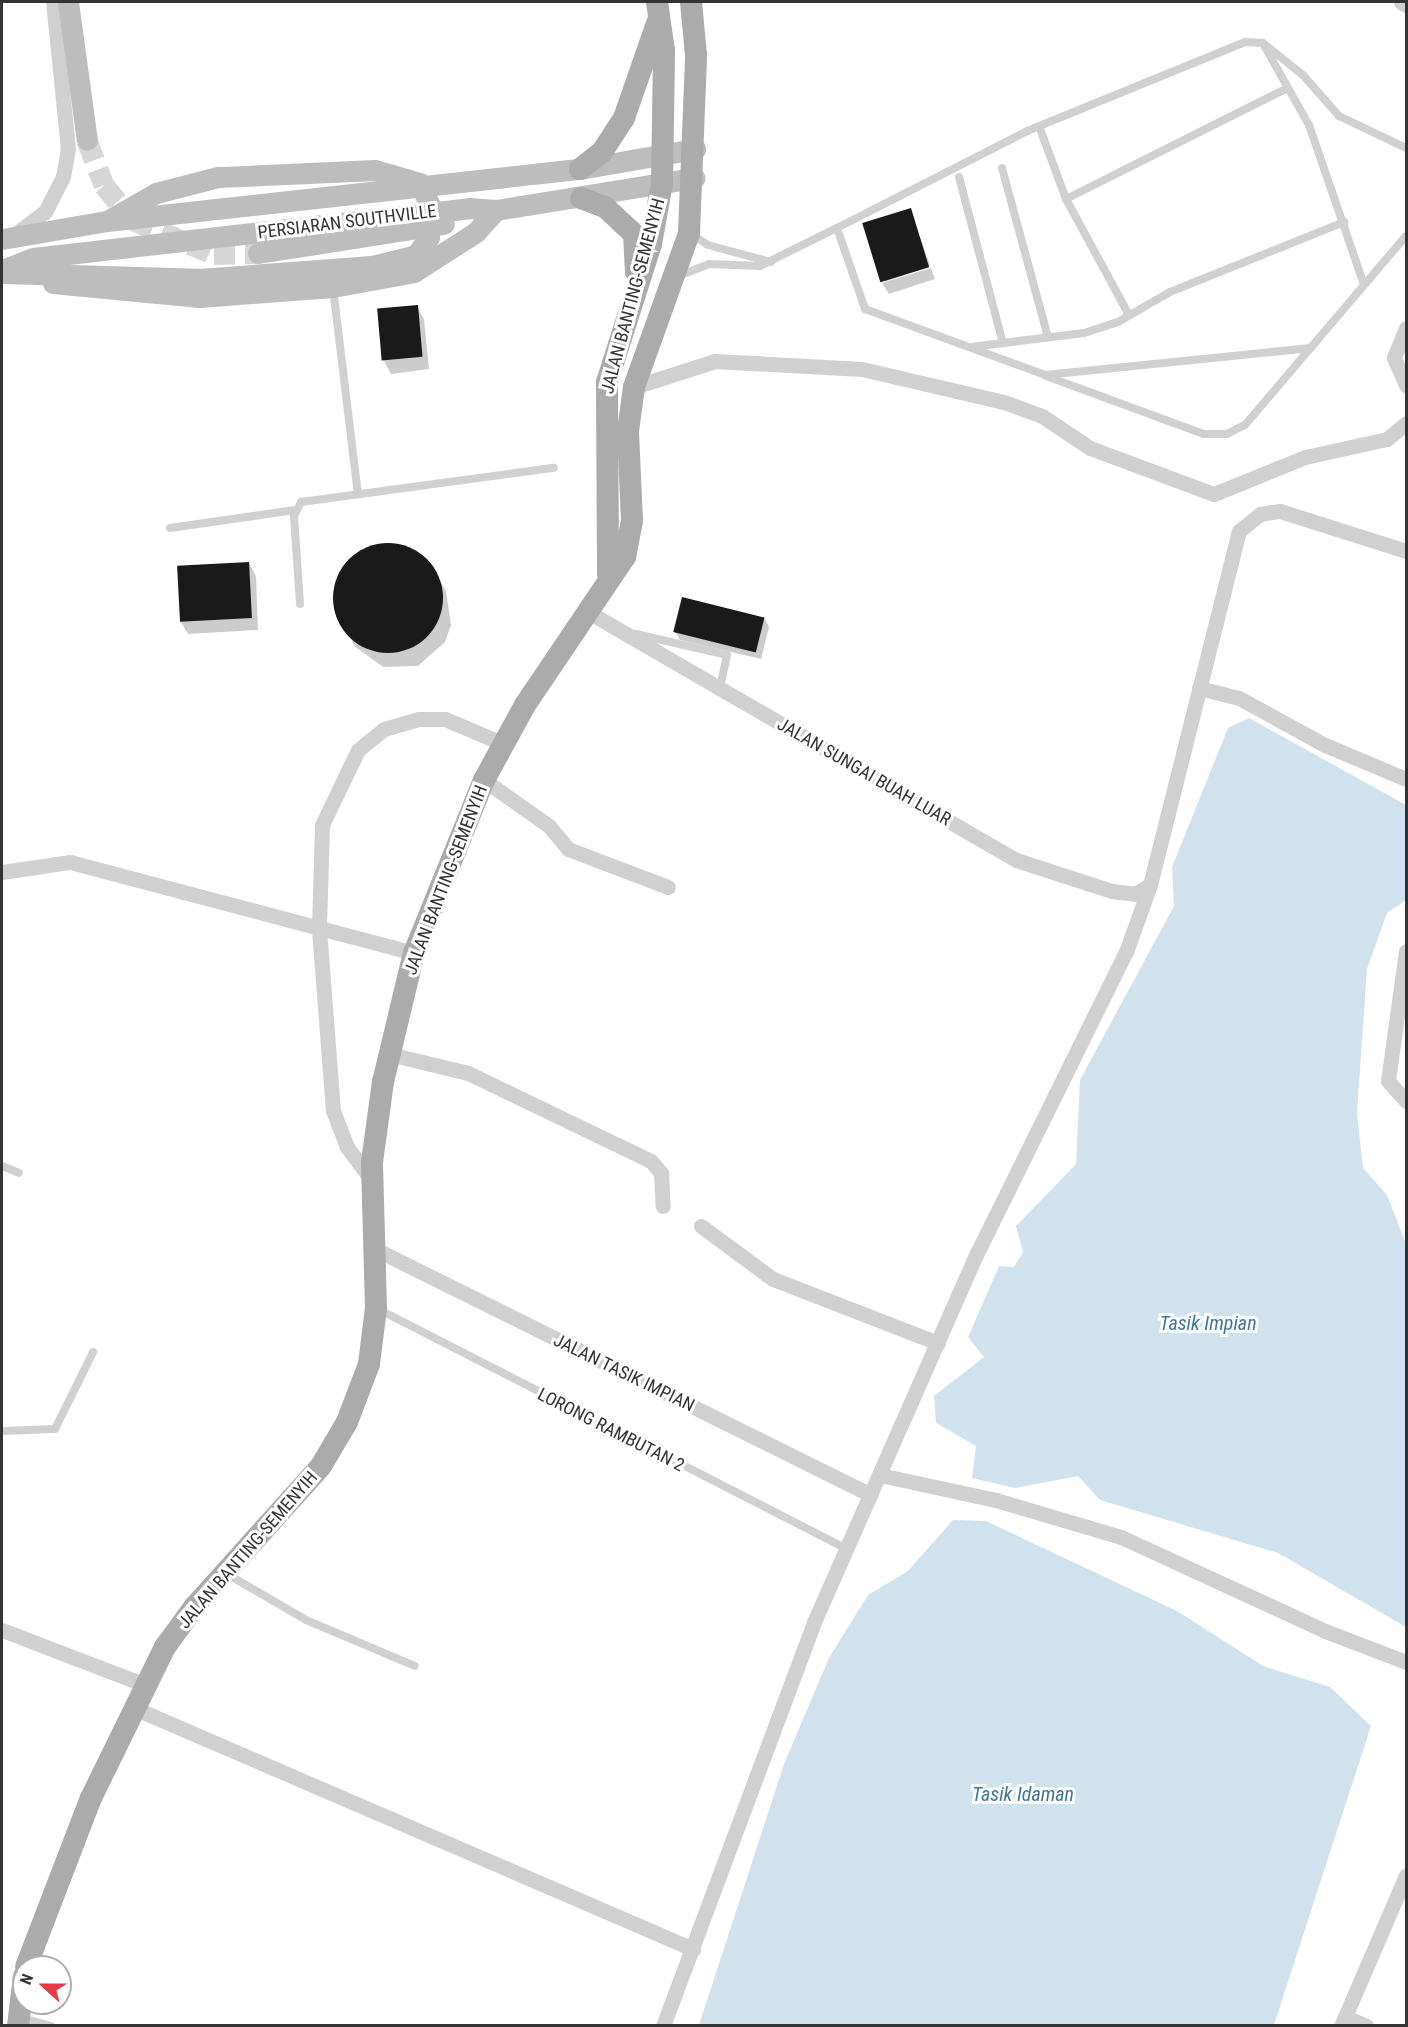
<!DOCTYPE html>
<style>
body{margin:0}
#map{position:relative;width:1408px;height:2027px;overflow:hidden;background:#fff;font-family:"Roboto Condensed",sans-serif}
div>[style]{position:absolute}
.water>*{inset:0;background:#cfe2ee}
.shadow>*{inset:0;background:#0003;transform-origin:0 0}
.building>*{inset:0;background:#1a1a1a;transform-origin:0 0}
.round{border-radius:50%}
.secondary-tunnel>*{height:21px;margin-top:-10.5px;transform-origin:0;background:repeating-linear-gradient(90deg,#d6d6d6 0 21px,transparent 0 31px)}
.lane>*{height:8px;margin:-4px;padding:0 4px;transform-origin:4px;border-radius:4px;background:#d0d0d0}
.street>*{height:15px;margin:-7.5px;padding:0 7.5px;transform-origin:7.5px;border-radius:7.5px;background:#d0d0d0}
.secondary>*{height:21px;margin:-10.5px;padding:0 10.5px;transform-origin:10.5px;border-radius:10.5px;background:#bdbdbd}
.primary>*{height:22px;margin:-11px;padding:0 11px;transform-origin:11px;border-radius:11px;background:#ababab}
.secondary-bridge>*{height:21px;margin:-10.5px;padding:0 10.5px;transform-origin:10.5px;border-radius:10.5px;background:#bdbdbd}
span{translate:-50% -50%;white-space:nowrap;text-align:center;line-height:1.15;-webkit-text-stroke:6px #fff;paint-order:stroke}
.street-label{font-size:18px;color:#333}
.water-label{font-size:20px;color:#3f7597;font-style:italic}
.frame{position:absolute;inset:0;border:3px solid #333;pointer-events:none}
.north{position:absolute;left:12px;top:1955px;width:60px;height:60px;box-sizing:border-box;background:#fff;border:2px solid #adadad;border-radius:50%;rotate:291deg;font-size:16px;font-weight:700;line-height:24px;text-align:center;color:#333}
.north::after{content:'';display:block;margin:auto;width:21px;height:27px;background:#e63946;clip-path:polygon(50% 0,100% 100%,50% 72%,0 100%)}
</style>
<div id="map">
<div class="water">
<i style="clip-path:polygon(1249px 718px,1406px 805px,1406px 900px,1387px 913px,1367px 969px,1357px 1112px,1363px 1168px,1387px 1195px,1406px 1244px,1406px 1627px,1278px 1553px,1100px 1500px,1078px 1476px,1015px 1488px,972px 1478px,976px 1446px,936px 1423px,934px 1396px,984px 1357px,968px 1337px,999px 1266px,1014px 1267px,1023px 1252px,1016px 1226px,1076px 1164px,1080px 1080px,1174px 906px,1172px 867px,1228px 728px)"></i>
<i style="clip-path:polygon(953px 1520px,986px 1521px,1177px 1611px,1263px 1666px,1330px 1687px,1371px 1726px,1274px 2025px,699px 2025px,784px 1764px,829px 1658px,868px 1595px,908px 1571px)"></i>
</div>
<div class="shadow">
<i style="left:910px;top:210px;width:59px;height:48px;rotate:70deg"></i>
<i style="clip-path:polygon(931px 268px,935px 279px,889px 294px,882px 283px)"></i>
<i style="clip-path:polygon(417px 307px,424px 319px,429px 369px,391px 374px,384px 361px)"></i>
<i style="clip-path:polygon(396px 545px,426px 560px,436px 574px,446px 591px,451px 625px,445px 642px,418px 666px,383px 667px,354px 646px,335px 593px,339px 577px,362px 552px)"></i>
<i style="clip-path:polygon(249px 563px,256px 576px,258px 630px,188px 634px,181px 622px)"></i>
<i style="clip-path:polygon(765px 619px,769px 627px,761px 659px,680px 640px,675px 632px)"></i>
</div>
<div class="building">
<i style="left:911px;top:208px;width:62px;height:51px;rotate:73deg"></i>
<i style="left:418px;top:305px;width:52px;height:41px;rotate:85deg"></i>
<i class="round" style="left:333px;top:543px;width:110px;height:110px"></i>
<i style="left:249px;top:562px;width:56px;height:72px;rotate:87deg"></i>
<i style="left:682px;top:597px;width:85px;height:36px;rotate:14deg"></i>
</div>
<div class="secondary-tunnel">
<i style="left:87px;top:140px;width:48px;rotate:69.3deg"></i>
<i style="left:104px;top:185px;width:45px;rotate:50.4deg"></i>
<i style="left:133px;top:220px;width:88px;rotate:22.8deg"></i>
<i style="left:214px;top:254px;width:44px;rotate:-1.3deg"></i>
</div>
<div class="lane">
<i style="left:1265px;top:47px;width:90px;rotate:60.6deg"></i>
<i style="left:1309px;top:125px;width:169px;rotate:71deg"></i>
<i style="left:1039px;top:126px;width:78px;rotate:69.7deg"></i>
<i style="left:1066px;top:199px;width:132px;rotate:61.5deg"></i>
<i style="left:1002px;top:168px;width:175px;rotate:74.8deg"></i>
<i style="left:959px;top:177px;width:172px;rotate:75.2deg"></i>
<i style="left:1066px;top:199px;width:248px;rotate:-26.6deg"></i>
<i style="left:837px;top:228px;width:213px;rotate:-27deg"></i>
<i style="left:1027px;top:131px;width:235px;rotate:-22.2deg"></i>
<i style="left:1245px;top:42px;width:18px;rotate:3deg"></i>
<i style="left:1263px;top:43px;width:51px;rotate:38.7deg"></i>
<i style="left:1303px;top:75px;width:55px;rotate:48.7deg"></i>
<i style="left:1339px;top:116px;width:74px;rotate:25.5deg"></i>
<i style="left:691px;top:234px;width:20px;rotate:33deg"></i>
<i style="left:708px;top:245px;width:65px;rotate:15.1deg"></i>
<i style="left:678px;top:276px;width:33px;rotate:-21deg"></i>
<i style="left:709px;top:264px;width:51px;rotate:2.2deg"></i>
<i style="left:760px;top:266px;width:86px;rotate:-26.3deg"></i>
<i style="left:837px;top:228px;width:86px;rotate:70.9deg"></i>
<i style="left:865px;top:309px;width:192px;rotate:20.1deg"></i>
<i style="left:1045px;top:375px;width:267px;rotate:-5.8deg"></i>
<i style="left:333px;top:288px;width:208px;rotate:83.1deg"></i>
<i style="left:971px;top:347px;width:114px;rotate:-7.1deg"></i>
<i style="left:1084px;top:333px;width:36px;rotate:-18deg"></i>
<i style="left:1118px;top:322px;width:60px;rotate:-30deg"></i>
<i style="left:1170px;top:292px;width:188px;rotate:-21.9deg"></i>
<i style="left:1046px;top:376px;width:168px;rotate:20.2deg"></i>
<i style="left:1204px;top:434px;width:23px"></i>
<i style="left:1227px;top:434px;width:20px;rotate:-27deg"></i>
<i style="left:1245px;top:425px;width:248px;rotate:-49.6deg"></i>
<i style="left:170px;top:528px;width:126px;rotate:-8.2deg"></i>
<i style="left:300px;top:604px;width:88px;rotate:-93.9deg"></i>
<i style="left:294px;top:516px;width:16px;rotate:-63deg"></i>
<i style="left:301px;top:502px;width:255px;rotate:-7.7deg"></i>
<i style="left:636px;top:634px;width:93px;rotate:13deg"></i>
<i style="left:727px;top:655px;width:35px;rotate:102deg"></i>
<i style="left:2px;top:1166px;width:18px;rotate:22deg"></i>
<i style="left:378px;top:1309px;width:527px;rotate:27.1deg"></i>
<i style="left:2px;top:1431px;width:53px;rotate:-2.2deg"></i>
<i style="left:55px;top:1429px;width:86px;rotate:-63.7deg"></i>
<i style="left:227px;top:1574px;width:91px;rotate:30.2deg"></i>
<i style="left:306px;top:1620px;width:118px;rotate:22.9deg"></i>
<i style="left:22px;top:2018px;width:30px;rotate:15deg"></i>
</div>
<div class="street">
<i style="left:1401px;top:2px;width:6px;rotate:31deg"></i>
<i style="left:14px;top:235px;width:39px;rotate:-37deg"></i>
<i style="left:45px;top:212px;width:39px;rotate:-63deg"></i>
<i style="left:63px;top:177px;width:28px;rotate:-80deg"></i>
<i style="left:68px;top:149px;width:148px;rotate:-95.8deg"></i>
<i style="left:1406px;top:328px;width:32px;rotate:112deg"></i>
<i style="left:1394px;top:358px;width:30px;rotate:66deg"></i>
<i style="left:634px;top:387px;width:85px;rotate:-17.8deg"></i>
<i style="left:715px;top:361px;width:147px;rotate:3.1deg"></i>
<i style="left:862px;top:369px;width:146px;rotate:13.1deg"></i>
<i style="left:1004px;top:402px;width:40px;rotate:20.2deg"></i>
<i style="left:1042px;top:416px;width:58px;rotate:33.7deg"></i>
<i style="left:1090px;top:448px;width:132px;rotate:20.4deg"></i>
<i style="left:1214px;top:494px;width:98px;rotate:-22.1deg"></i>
<i style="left:1305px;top:457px;width:84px;rotate:-12.4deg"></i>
<i style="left:1387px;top:439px;width:25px;rotate:-40deg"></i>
<i style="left:590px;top:613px;width:492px;rotate:30.1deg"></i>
<i style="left:1016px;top:860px;width:101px;rotate:17.9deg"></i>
<i style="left:1112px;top:891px;width:23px;rotate:7deg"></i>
<i style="left:1135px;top:894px;width:17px;rotate:-31deg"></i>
<i style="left:1199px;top:688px;width:41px;rotate:14deg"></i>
<i style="left:1239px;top:698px;width:98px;rotate:28.7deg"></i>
<i style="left:1325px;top:745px;width:88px;rotate:22.8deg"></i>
<i style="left:484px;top:780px;width:80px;rotate:35.3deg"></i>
<i style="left:549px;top:826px;width:30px;rotate:50deg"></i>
<i style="left:568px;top:849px;width:107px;rotate:20.8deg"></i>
<i style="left:2px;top:872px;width:69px;rotate:-8.4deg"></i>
<i style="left:70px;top:862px;width:356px;rotate:14.8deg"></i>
<i style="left:1406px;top:951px;width:131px;rotate:97.9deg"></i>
<i style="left:1388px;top:1081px;width:27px;rotate:48deg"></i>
<i style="left:389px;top:1054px;width:81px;rotate:13.5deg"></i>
<i style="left:468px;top:1073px;width:203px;rotate:25.7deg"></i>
<i style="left:651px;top:1161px;width:16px;rotate:50deg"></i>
<i style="left:661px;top:1173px;width:33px;rotate:87deg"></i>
<i style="left:371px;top:1179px;width:40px;rotate:-127deg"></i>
<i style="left:347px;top:1147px;width:39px;rotate:-111deg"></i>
<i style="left:333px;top:1111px;width:185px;rotate:-94.4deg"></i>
<i style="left:319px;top:927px;width:102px;rotate:-88.3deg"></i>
<i style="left:322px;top:825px;width:83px;rotate:-64.4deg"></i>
<i style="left:358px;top:750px;width:33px;rotate:-39deg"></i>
<i style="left:384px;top:729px;width:36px;rotate:-16deg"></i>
<i style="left:419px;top:719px;width:26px"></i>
<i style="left:445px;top:719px;width:64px;rotate:23deg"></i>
<i style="left:701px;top:1226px;width:89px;rotate:36.4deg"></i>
<i style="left:773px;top:1279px;width:177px;rotate:21.2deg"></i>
<i style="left:377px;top:1250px;width:551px;rotate:26.38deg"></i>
<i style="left:880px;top:1475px;width:119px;rotate:12.2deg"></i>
<i style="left:996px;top:1500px;width:130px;rotate:16.5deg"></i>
<i style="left:1121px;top:1537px;width:225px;rotate:24.7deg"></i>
<i style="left:1325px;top:1631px;width:87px;rotate:20.9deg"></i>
<i style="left:2px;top:1630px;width:153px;rotate:21deg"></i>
<i style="left:134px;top:1708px;width:609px;rotate:23.32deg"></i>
<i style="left:1345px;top:2017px;width:23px;rotate:23deg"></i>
<i style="left:663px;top:2026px;width:431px;rotate:-69.5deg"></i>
<i style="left:814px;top:1622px;width:403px;rotate:-66.2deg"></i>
<i style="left:977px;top:1253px;width:336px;rotate:-63.7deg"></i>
<i style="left:1126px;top:952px;width:71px;rotate:-70.3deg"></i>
<i style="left:1150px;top:885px;width:365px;rotate:-75.9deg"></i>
<i style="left:1239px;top:531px;width:27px;rotate:-39deg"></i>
<i style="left:1260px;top:514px;width:20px;rotate:-9deg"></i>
<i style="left:1280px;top:511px;width:132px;rotate:17.6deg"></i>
<i style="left:1341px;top:2026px;width:164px;rotate:-66.7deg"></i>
</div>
<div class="secondary">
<i style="left:68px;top:2px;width:139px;rotate:82.2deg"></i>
<i style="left:2px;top:239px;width:107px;rotate:-9.7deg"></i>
<i style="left:107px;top:221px;width:476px;rotate:-6.3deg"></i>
<i style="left:580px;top:169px;width:117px;rotate:-9.9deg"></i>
<i style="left:258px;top:253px;width:188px;rotate:-8.9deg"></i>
<i style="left:2px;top:270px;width:33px;rotate:-21deg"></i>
<i style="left:33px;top:258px;width:439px;rotate:-6.5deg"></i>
<i style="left:469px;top:208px;width:27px;rotate:4deg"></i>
<i style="left:496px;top:210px;width:201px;rotate:-9.2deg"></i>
<i style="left:53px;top:283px;width:147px;rotate:5.5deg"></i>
<i style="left:199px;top:297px;width:134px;rotate:-4.3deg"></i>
<i style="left:333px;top:287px;width:82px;rotate:-10.5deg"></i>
<i style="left:414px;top:272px;width:74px;rotate:-32.8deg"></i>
<i style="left:476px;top:232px;width:30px;rotate:-48deg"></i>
</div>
<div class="primary">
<i style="left:580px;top:169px;width:28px;rotate:-38deg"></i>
<i style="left:602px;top:152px;width:40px;rotate:-57.1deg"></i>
<i style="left:624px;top:118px;width:101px;rotate:-70.8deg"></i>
<i style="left:581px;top:198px;width:26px;rotate:21deg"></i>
<i style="left:605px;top:207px;width:40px;rotate:43deg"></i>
<i style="left:634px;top:234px;width:38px;rotate:87deg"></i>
<i style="left:608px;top:574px;width:192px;rotate:-90.3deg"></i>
<i style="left:607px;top:382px;width:145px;rotate:-72.3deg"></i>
<i style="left:651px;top:244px;width:62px;rotate:-79.8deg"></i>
<i style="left:662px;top:183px;width:132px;rotate:-89.1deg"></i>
<i style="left:664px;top:51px;width:49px;rotate:-98.1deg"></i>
<i style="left:26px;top:1967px;width:181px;rotate:-69deg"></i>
<i style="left:91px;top:1798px;width:168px;rotate:-63.9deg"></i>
<i style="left:165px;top:1647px;width:51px;rotate:-53.8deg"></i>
<i style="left:195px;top:1606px;width:188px;rotate:-48deg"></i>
<i style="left:321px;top:1466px;width:51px;rotate:-59.4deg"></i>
<i style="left:347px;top:1422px;width:62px;rotate:-69.2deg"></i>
<i style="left:369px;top:1364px;width:56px;rotate:-82.9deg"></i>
<i style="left:376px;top:1308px;width:146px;rotate:-91.6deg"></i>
<i style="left:372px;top:1162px;width:81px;rotate:-82.2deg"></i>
<i style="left:383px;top:1082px;width:133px;rotate:-76.5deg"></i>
<i style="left:414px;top:953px;width:187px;rotate:-68deg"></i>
<i style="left:484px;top:780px;width:85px;rotate:-61.3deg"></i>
<i style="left:525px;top:705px;width:179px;rotate:-56deg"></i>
<i style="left:625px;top:557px;width:38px;rotate:-79deg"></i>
<i style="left:632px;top:520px;width:89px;rotate:-92.6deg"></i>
<i style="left:628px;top:431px;width:44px;rotate:-82.2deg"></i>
<i style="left:634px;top:387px;width:164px;rotate:-70.3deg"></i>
<i style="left:689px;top:233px;width:178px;rotate:-87.7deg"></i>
<i style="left:696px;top:55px;width:53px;rotate:-95.4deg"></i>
<i style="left:18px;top:2026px;width:50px;rotate:-83.2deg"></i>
</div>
<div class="secondary-bridge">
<i style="left:2px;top:273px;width:197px;rotate:1.7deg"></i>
<i style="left:199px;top:279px;width:173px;rotate:-4.3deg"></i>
<i style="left:372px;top:266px;width:45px;rotate:-14deg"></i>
<i style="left:416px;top:255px;width:22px;rotate:-54deg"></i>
<i style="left:429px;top:237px;width:29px;rotate:-86deg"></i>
<i style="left:431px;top:208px;width:27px;rotate:-114deg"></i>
<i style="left:420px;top:183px;width:47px;rotate:-163.9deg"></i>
<i style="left:375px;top:170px;width:157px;rotate:177.4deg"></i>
<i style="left:218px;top:177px;width:64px;rotate:165.5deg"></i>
<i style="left:156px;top:193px;width:56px;rotate:150.3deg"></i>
</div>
<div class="street-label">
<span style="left:347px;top:222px;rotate:-7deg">PERSIARAN SOUTHVILLE</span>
<span style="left:633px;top:296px;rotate:-75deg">JALAN BANTING-SEMENYIH</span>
<span style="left:864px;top:772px;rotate:30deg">JALAN SUNGAI BUAH LUAR</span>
<span style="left:446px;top:880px;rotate:-69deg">JALAN BANTING-SEMENYIH</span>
<span style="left:624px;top:1373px;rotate:26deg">JALAN TASIK IMPIAN</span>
<span style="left:611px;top:1430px;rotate:27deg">LORONG RAMBUTAN 2</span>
<span style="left:248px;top:1550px;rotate:-49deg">JALAN BANTING-SEMENYIH</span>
</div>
<div class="water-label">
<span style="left:1208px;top:1323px">Tasik Impian</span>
<span style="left:1023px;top:1794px">Tasik Idaman</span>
</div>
<div class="frame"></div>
<div class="north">N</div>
</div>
